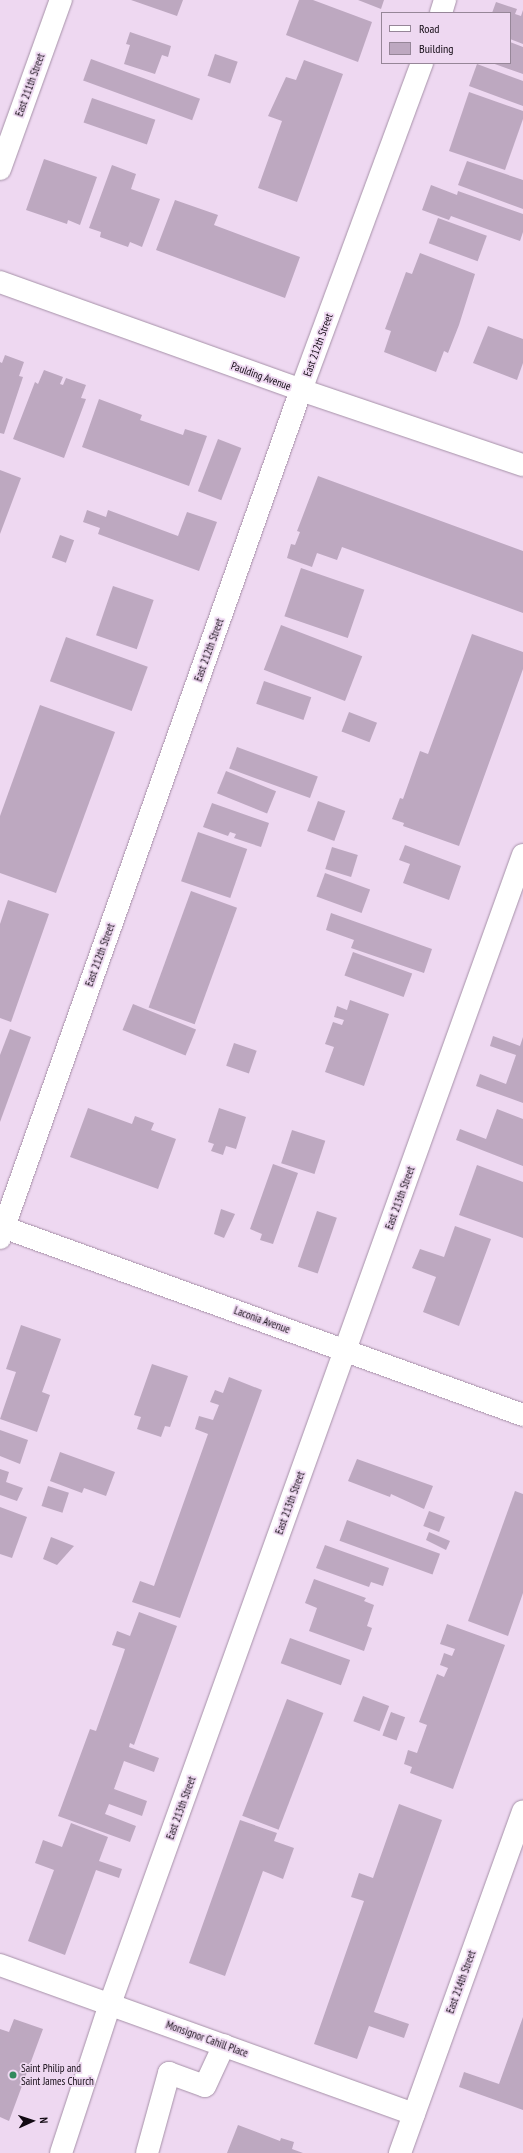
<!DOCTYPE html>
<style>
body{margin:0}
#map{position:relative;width:523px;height:2153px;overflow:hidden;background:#eed8f1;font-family:"PT Sans Narrow",sans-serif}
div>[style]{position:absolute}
.building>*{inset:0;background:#bda8c0;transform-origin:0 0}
.roads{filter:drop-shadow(0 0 1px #a691a8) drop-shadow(0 0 1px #a691a8)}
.minor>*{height:22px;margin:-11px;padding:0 11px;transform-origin:11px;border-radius:11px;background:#fff}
.dots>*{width:11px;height:11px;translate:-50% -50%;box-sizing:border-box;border:2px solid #eed8f1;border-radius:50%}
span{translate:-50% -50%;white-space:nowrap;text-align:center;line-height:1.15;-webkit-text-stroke:3.5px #eed8f1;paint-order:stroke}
.street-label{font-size:11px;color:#120a13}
.poi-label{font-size:11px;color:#120a13}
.left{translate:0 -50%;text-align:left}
.legend{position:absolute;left:381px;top:12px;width:130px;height:52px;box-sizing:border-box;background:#eed8f1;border:1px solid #968698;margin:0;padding:5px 7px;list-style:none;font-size:12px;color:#120a13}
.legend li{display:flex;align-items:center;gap:8px;height:20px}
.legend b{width:20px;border:1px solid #968698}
.north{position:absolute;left:12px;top:2101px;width:40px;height:40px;-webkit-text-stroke:3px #eed8f1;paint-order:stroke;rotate:87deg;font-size:11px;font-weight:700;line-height:16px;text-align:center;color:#120a13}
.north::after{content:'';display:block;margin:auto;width:14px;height:18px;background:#120a13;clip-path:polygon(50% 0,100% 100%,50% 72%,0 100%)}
</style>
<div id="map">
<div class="building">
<i style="clip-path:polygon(131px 0,183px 0,177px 16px)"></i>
<i style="clip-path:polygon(299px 0,313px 0,372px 22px,358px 62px,286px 35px)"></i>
<i style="clip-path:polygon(358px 0,384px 0,381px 9px)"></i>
<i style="clip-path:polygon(496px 2px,517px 9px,515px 14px,521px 16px,523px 10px,523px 44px,510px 39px,510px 13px,492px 13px)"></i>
<i style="clip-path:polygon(130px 32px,171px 46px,168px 57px,162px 55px,155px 74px,124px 64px,130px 45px,126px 44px)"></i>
<i style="clip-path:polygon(510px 42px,523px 47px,523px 74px,492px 63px,510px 63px)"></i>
<i style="left:215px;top:54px;width:24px;height:23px;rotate:19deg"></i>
<i style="left:91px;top:59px;width:116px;height:23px;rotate:20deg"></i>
<i style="clip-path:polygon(304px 60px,343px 74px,297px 202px,258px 188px,282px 121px,268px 116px,286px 77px,296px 80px)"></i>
<i style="clip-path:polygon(477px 64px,523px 81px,523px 106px,469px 86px)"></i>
<i style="clip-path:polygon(469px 92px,523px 111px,523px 119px,505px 170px,449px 151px)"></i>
<i style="left:92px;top:98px;width:67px;height:26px;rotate:19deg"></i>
<i style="clip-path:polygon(44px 159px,97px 177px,80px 225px,68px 220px,67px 224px,26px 210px)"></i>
<i style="clip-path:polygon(467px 161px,523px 180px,523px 209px,458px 185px)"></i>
<i style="clip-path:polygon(112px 165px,136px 174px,131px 189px,160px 199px,142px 247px,130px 242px,128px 247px,100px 237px,101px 232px,89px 228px)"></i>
<i style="clip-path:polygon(431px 185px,457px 195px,458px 191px,523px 214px,523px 232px,520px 241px,451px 216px,449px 220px,422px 210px)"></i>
<i style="clip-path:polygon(175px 200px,218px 215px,214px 225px,300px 257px,285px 298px,156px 250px)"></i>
<i style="left:438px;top:218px;width:52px;height:27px;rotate:20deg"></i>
<i style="clip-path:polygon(420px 253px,475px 274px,459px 325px,448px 353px,444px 351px,436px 372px,384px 352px,391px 331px,385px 329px,406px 272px,412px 274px)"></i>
<i style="clip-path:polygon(488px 326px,523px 339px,523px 363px,517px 380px,473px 363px)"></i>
<i style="clip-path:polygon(5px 355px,24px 362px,19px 376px,23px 377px,4px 434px,0 433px,0 362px,2px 363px)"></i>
<i style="clip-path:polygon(44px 370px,63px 377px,60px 384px,63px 385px,66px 378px,86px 385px,81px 398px,86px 399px,64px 458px,13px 439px,35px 382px,38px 384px)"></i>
<i style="clip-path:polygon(99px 399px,142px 415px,140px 420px,183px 435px,185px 429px,207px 436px,189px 486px,82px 447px)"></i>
<i style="left:218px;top:439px;width:25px;height:56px;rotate:21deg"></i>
<i style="clip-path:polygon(0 470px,21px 478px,0 534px)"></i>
<i style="clip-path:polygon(318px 476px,523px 551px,523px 613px,342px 547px,337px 560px,317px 553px,312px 567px,287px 558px,291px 544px,295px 545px,300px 532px,297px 531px)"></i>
<i style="clip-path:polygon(87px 510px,106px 517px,108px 510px,178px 536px,187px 512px,217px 522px,199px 571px,98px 534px,100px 528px,83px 522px)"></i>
<i style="left:60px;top:535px;width:15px;height:24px;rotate:20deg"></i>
<i style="left:301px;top:568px;width:67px;height:51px;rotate:19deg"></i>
<i style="left:113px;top:586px;width:43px;height:52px;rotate:19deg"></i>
<i style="left:281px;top:625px;width:87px;height:48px;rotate:21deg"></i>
<i style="clip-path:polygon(472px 634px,523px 652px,523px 669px,459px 846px,403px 826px,404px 823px,392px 819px,400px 798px,403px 799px,420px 751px,428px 754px)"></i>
<i style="left:66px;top:637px;width:87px;height:47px;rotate:20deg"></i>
<i style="left:264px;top:681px;width:50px;height:24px;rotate:19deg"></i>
<i style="clip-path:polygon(40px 705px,115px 732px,56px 893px,0 873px,0 816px)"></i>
<i style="left:349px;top:712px;width:30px;height:21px;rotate:21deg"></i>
<i style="left:237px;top:747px;width:86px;height:23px;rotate:20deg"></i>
<i style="left:226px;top:771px;width:54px;height:24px;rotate:22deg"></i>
<i style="left:318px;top:801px;width:29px;height:32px;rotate:20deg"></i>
<i style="clip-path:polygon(212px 803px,269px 823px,261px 847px,234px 838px,236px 834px,230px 832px,228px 836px,203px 827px)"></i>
<i style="left:198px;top:832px;width:52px;height:52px;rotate:19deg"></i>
<i style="clip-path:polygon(405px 845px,461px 866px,449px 900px,403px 883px,410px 864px,399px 860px)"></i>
<i style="left:332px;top:847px;width:27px;height:23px;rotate:17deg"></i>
<i style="left:325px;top:873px;width:48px;height:25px;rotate:20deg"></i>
<i style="left:191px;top:891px;width:49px;height:124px;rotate:20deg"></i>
<i style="clip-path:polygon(8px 900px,49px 914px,11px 1022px,0 1018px,0 924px)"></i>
<i style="clip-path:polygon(331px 913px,432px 949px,424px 973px,351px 948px,354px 940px,326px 930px)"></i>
<i style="left:353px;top:952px;width:63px;height:25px;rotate:20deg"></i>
<i style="clip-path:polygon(350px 1000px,389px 1014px,364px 1086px,325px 1072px,334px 1047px,325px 1044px,333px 1022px,342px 1025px,344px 1020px,334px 1017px,337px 1006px,347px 1010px)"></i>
<i style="left:133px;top:1004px;width:68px;height:28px;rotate:22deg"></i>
<i style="clip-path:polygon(10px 1029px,31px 1037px,0 1122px,0 1055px)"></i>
<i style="clip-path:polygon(493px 1036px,520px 1046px,523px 1037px,523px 1103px,476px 1086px,480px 1074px,506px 1084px,515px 1058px,516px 1055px,490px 1046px)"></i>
<i style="left:234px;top:1043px;width:24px;height:24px;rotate:19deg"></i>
<i style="clip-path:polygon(88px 1108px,132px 1124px,135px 1116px,154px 1123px,151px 1130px,176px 1139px,158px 1189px,70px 1157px)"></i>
<i style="clip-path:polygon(219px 1108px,246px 1117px,236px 1149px,226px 1146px,223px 1155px,211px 1151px,214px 1144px,208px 1142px)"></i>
<i style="clip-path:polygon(497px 1109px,523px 1119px,523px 1166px,456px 1140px,460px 1129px,486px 1139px)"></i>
<i style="left:292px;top:1130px;width:35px;height:35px;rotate:18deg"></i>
<i style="clip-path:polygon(273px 1164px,298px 1173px,273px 1244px,260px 1240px,262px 1234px,250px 1229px)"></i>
<i style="clip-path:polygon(477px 1165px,523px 1182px,523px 1238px,459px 1215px)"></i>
<i style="clip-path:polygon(221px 1209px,235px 1214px,224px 1238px,214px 1234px)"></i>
<i style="left:317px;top:1211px;width:21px;height:59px;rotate:19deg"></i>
<i style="clip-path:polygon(455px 1226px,491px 1239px,459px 1326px,423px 1312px,436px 1277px,412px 1268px,420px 1249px,444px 1257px)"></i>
<i style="clip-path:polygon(21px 1325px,61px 1339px,42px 1392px,50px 1395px,37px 1432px,0 1419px,16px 1372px,6px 1369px)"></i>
<i style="clip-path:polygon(152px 1364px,188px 1376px,170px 1427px,165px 1426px,161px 1437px,137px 1429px,141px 1417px,134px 1415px)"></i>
<i style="clip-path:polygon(229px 1377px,262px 1390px,180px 1618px,132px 1602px,140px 1581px,154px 1586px,208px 1434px,195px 1429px,199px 1416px,213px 1420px,219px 1405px,210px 1402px,215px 1390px,223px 1393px)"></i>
<i style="clip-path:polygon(0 1430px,28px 1440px,20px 1464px,0 1456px)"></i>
<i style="clip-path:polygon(60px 1452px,115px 1472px,106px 1496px,84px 1488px,82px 1493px,50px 1481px)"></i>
<i style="clip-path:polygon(357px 1459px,433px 1486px,424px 1509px,391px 1494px,390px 1497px,348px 1481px)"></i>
<i style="clip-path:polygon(0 1469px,9px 1472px,6px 1482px,23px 1488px,17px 1501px,0 1495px)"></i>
<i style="left:48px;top:1486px;width:22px;height:21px;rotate:18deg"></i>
<i style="clip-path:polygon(515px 1491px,523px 1494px,523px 1593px,508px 1636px,468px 1621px)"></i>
<i style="clip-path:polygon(0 1507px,27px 1517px,12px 1558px,0 1554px)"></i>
<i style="left:429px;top:1511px;width:17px;height:16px;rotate:21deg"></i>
<i style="left:347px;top:1520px;width:99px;height:22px;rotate:20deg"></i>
<i style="clip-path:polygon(429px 1532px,450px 1541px,446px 1550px,426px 1540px)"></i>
<i style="clip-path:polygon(51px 1537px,74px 1546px,57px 1565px,43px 1559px)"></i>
<i style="clip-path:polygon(325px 1545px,389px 1568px,383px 1586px,371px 1582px,369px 1587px,316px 1568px)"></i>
<i style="clip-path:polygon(314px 1579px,366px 1598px,364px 1601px,374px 1605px,367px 1626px,372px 1628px,364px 1651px,309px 1631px,317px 1608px,305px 1603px)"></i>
<i style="clip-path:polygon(139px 1612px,177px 1626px,134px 1745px,130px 1743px,129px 1747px,159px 1758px,154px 1772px,124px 1761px,114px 1789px,147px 1801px,142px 1816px,109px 1804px,105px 1814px,136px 1826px,130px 1842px,58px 1816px,90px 1729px,96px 1731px,122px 1658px,125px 1649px,112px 1645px,117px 1631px,130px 1636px)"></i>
<i style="clip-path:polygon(447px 1624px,505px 1645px,453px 1789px,410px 1773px,412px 1767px,404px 1764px,408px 1750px,417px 1753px,427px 1725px,419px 1722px,437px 1674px,444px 1677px,448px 1668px,440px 1665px,444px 1653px,452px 1656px,455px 1649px,440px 1644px)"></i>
<i style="left:290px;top:1638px;width:64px;height:27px;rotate:20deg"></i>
<i style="left:363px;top:1696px;width:28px;height:27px;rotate:21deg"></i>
<i style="left:287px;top:1699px;width:39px;height:125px;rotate:21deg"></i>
<i style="left:391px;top:1712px;width:15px;height:25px;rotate:20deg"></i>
<i style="clip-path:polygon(399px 1804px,442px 1820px,374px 2012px,409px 2024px,404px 2038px,369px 2026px,357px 2059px,314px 2044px,364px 1901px,351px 1897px,359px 1873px,373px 1878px)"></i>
<i style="clip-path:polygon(240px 1820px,277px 1833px,274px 1841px,294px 1848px,283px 1879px,263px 1871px,225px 1976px,189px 1963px)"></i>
<i style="clip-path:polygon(71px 1823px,108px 1837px,99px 1861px,122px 1869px,119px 1878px,96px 1870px,65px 1955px,28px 1941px,54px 1870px,35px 1863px,43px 1840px,62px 1847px)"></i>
<i style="clip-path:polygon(523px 2017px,523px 2110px,459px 2087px,464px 2072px,499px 2084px)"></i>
<i style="clip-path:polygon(14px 2019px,43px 2029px,9px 2121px,0 2117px,0 2029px,9px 2032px)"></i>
<i style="clip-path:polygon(238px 2125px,280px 2141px,281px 2138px,294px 2142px,292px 2149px,303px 2153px,227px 2153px)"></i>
</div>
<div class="roads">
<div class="minor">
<i style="left:441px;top:13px;width:14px;rotate:-73deg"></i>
<i style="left:0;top:169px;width:180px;rotate:-70.2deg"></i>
<i style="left:0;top:282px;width:320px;rotate:19.7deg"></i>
<i style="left:301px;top:390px;width:234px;rotate:18.7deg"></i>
<i style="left:0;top:1226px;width:556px;rotate:19.87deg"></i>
<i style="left:0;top:1238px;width:900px;rotate:-70.46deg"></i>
<i style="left:301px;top:390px;width:349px;rotate:-69.7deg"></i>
<i style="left:0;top:1965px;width:440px;rotate:19.8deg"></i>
<i style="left:61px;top:2153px;width:157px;rotate:-71.8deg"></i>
<i style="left:110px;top:2004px;width:1221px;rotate:-70.23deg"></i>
<i style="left:147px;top:2153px;width:83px;rotate:-74.6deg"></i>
<i style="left:169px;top:2073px;width:38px;rotate:20deg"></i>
<i style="left:205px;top:2086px;width:45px;rotate:-65.1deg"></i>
<i style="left:400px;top:2153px;width:363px;rotate:-70.2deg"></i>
</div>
</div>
<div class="dots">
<i style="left:13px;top:2075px;background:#338a5e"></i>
</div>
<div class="street-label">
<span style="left:30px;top:85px;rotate:-70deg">East 211th Street</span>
<span style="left:318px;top:345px;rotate:-70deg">East 212th Street</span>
<span style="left:261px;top:376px;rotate:20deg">Paulding Avenue</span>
<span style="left:209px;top:650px;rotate:-70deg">East 212th Street</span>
<span style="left:100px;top:955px;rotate:-70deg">East 212th Street</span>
<span style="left:400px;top:1198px;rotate:-70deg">East 213th Street</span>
<span style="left:262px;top:1320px;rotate:20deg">Laconia Avenue</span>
<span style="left:290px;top:1503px;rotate:-70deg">East 213th Street</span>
<span style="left:181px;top:1808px;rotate:-70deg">East 213th Street</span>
<span style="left:461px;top:1982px;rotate:-70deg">East 214th Street</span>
<span style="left:207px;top:2039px;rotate:20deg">Monsignor Cahill Place</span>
</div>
<div class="poi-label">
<span class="left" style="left:21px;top:2075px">Saint Philip and<br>Saint James Church</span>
</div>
<ul class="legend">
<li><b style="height:5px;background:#fff"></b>Road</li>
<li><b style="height:11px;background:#bda8c0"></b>Building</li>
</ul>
<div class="north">N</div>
</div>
